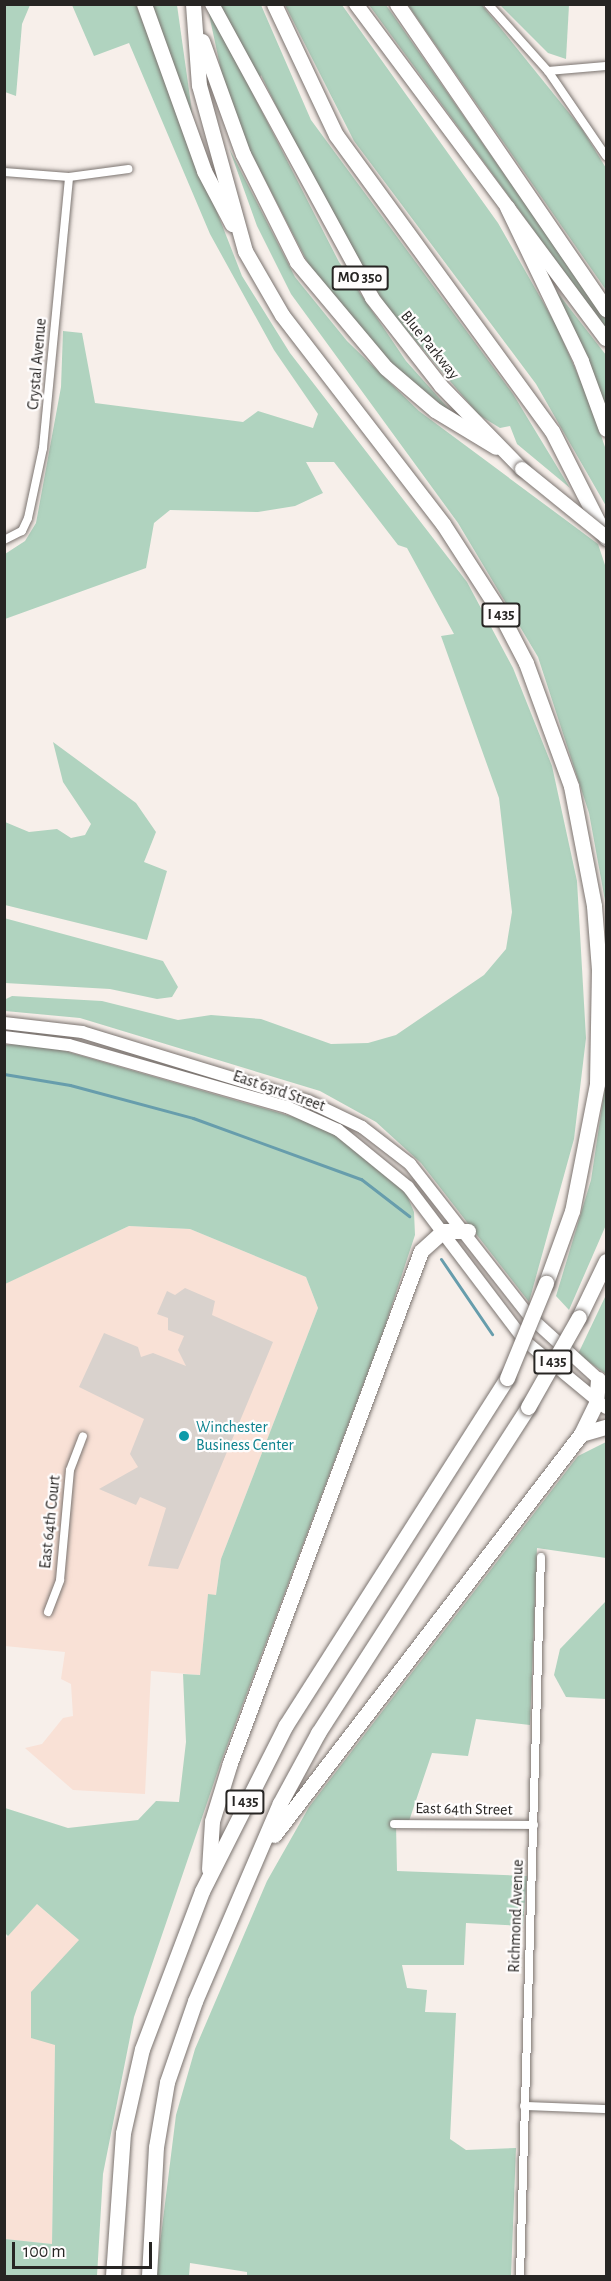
<!DOCTYPE html>
<style>
body{margin:0}
#map{position:relative;width:611px;height:2281px;overflow:hidden;background:#f7efea;font-family:"Alegreya Sans",sans-serif}
div>[style]{position:absolute}
.commercial>*{inset:0;background:#f9e1d6}
.green>*{inset:0;background:#b0d3bf}
.stream>*{height:3px;margin:-1.5px;padding:0 1.5px;transform-origin:1.5px;border-radius:1.5px;background:#679dac}
.building>*{inset:0;background:#d9d2cd}
.roads{filter:drop-shadow(0 0 2px #7b7470) drop-shadow(0 0 2px #7b7470)}
.minor>*{height:8px;margin:-4px;padding:0 4px;transform-origin:4px;border-radius:4px;background:#fff}
.secondary>*{height:12px;margin:-6px;padding:0 6px;transform-origin:6px;border-radius:6px;background:#fff}
.trunk>*{height:14px;margin:-7px;padding:0 7px;transform-origin:7px;border-radius:7px;background:#fff}
.motorway>*{height:15px;margin:-7.5px;padding:0 7.5px;transform-origin:7.5px;border-radius:7.5px;background:#fff}
.bridges{filter:drop-shadow(0 0 2px #7b7470) drop-shadow(0 0 2px #7b7470)}
.trunk-bridge>*{height:14px;margin:-7px;padding:0 7px;transform-origin:7px;border-radius:7px;background:#fff}
.motorway-bridge>*{height:15px;margin:-7.5px;padding:0 7.5px;transform-origin:7.5px;border-radius:7.5px;background:#fff}
.dots>*{width:16px;height:16px;translate:-50% -50%;box-sizing:border-box;border:3px solid #fffdfd;border-radius:50%}
span{translate:-50% -50%;white-space:nowrap;text-align:center;line-height:1.15;-webkit-text-stroke:4.5px #fffdfd;paint-order:stroke}
.shield-label span{padding:2px 4px;background:#fffdfd;border:2px solid;border-radius:4px;-webkit-text-stroke-width:0}
.shield-label{font-size:15px;color:#272523;font-weight:700}
.street-label{font-size:16px;color:#272523}
.culture-label{font-size:16px;color:#0d838f}
.left{translate:0 -50%;text-align:left}
.frame{position:absolute;inset:0;border:6px solid #272523;pointer-events:none}
.scale{position:absolute;left:12px;top:2242px;width:140px;height:27px;box-sizing:border-box;border:3px solid #272523;border-top:0;padding-left:8px;font-size:18px;line-height:21px;white-space:nowrap;color:#272523;-webkit-text-stroke:4px #fffdfd;paint-order:stroke}
</style>
<div id="map">
<div class="commercial">
<i style="clip-path:polygon(129px 1226px,190px 1229px,306px 1277px,318px 1308px,221px 1559px,216px 1595px,208px 1595px,200px 1675px,151px 1671px,145px 1794px,73px 1790px,25px 1748px,42px 1744px,63px 1718px,73px 1716px,71px 1684px,61px 1679px,65px 1652px,5px 1646px,4px 1284px)"></i>
<i style="clip-path:polygon(37px 1904px,79px 1940px,55px 2045px,52px 2244px,5px 2239px,4px 1940px)"></i>
</div>
<div class="green">
<i style="clip-path:polygon(5px 4px,30px 5px,22px 24px,16px 96px,5px 92px)"></i>
<i style="clip-path:polygon(72px 5px,136px 5px,242px 276px,290px 353px,467px 582px,513px 668px,552px 766px,577px 881px,586px 1038px,574px 1139px,529px 1302px,421px 1163px,376px 1122px,320px 1091px,80px 1018px,5px 1011px,4px 1000px,12px 996px,102px 1001px,178px 1020px,211px 1015px,261px 1019px,331px 1044px,368px 1043px,396px 1035px,484px 975px,506px 949px,512px 912px,499px 798px,441px 636px,454px 634px,407px 548px,398px 545px,334px 462px,306px 462px,323px 493px,295px 506px,258px 512px,170px 510px,154px 523px,146px 568px,5px 619px,5px 554px,25px 541px,36px 523px,61px 387px,63px 331px,82px 333px,95px 403px,243px 422px,258px 411px,313px 428px,318px 414px,274px 350px,210px 234px,129px 43px,94px 56px)"></i>
<i style="clip-path:polygon(150px 5px,177px 5px,194px 126px)"></i>
<i style="clip-path:polygon(207px 5px,261px 5px,311px 120px,513px 394px,570px 488px,517px 444px,510px 426px,500px 428px,479px 415px,385px 305px,303px 161px,261px 75px,252px 92px,339px 262px,406px 361px,457px 418px,383px 356px,309px 265px,230px 112px)"></i>
<i style="clip-path:polygon(285px 5px,342px 5px,498px 223px,556px 325px,589px 400px,606px 450px,606px 506px,536px 384px,354px 141px)"></i>
<i style="clip-path:polygon(369px 5px,386px 5px,606px 320px,606px 329px)"></i>
<i style="clip-path:polygon(408px 5px,482px 5px,582px 129px,606px 168px,606px 290px)"></i>
<i style="clip-path:polygon(500px 5px,569px 5px,566px 59px,548px 53px)"></i>
<i style="clip-path:polygon(229px 148px,295px 277px,347px 341px,419px 411px,598px 544px,606px 568px,606px 906px,589px 813px,538px 657px,458px 523px,291px 294px,257px 226px)"></i>
<i style="clip-path:polygon(550px 283px,606px 355px,606px 410px)"></i>
<i style="clip-path:polygon(53px 742px,136px 803px,156px 832px,144px 862px,167px 871px,147px 940px,5px 905px,5px 822px,29px 832px,57px 829px,71px 838px,85px 835px,91px 824px,63px 782px)"></i>
<i style="clip-path:polygon(4px 918px,163px 961px,178px 987px,172px 997px,157px 999px,110px 989px,5px 983px)"></i>
<i style="clip-path:polygon(17px 1044px,51px 1047px,304px 1120px,340px 1137px,406px 1193px,414px 1212px,415px 1235px,383px 1332px,222px 1759px,134px 2017px,103px 2174px,97px 2276px,5px 2276px,5px 2239px,52px 2244px,55px 2045px,31px 2038px,31px 1992px,79px 1940px,37px 1904px,8px 1936px,5px 1933px,5px 1808px,68px 1828px,138px 1820px,156px 1801px,179px 1802px,186px 1742px,183px 1674px,200px 1675px,208px 1594px,216px 1595px,221px 1559px,318px 1308px,306px 1277px,190px 1229px,129px 1226px,5px 1284px,5px 1045px)"></i>
<i style="clip-path:polygon(606px 1080px,606px 1225px,569px 1310px,556px 1296px,591px 1180px)"></i>
<i style="clip-path:polygon(606px 1295px,606px 1374px,578px 1354px)"></i>
<i style="clip-path:polygon(606px 1442px,606px 1558px,537px 1548px,530px 1725px,476px 1719px,468px 1756px,432px 1753px,408px 1824px,396px 1824px,397px 1871px,527px 1876px,523px 1926px,466px 1923px,464px 1965px,402px 1965px,407px 1988px,427px 1990px,425px 2012px,456px 2013px,450px 2139px,466px 2150px,516px 2148px,511px 2276px,247px 2276px,247px 2272px,190px 2263px,189px 2276px,156px 2276px,176px 2115px,195px 2049px,267px 1881px,309px 1807px,578px 1456px)"></i>
<i style="clip-path:polygon(606px 1601px,606px 1699px,566px 1697px,554px 1675px,560px 1649px)"></i>
</div>
<div class="stream">
<i style="left:4px;top:1074px;width:67px;rotate:9.5deg"></i>
<i style="left:70px;top:1085px;width:127px;rotate:15deg"></i>
<i style="left:193px;top:1118px;width:179px;rotate:20deg"></i>
<i style="left:361px;top:1179px;width:61px;rotate:37.6deg"></i>
<i style="left:441px;top:1259px;width:91px;rotate:55.8deg"></i>
</div>
<div class="building">
<i style="clip-path:polygon(185px 1288px,215px 1301px,212px 1315px,273px 1342px,178px 1569px,148px 1566px,166px 1508px,140px 1497px,136px 1505px,99px 1489px,138px 1467px,130px 1454px,144px 1419px,79px 1387px,104px 1333px,138px 1347px,141px 1357px,153px 1353px,186px 1366px,178px 1350px,184px 1336px,168px 1330px,168px 1318px,157px 1314px,167px 1291px,175px 1295px)"></i>
</div>
<div class="roads">
<div class="minor">
<i style="left:488px;top:4px;width:90px;rotate:48.2deg"></i>
<i style="left:548px;top:71px;width:103px;rotate:55.7deg"></i>
<i style="left:548px;top:71px;width:58px;rotate:-4.9deg"></i>
<i style="left:4px;top:172px;width:65px;rotate:4.4deg"></i>
<i style="left:69px;top:177px;width:60px;rotate:-7.7deg"></i>
<i style="left:4px;top:540px;width:20px;rotate:-27deg"></i>
<i style="left:22px;top:531px;width:14px;rotate:-65deg"></i>
<i style="left:28px;top:518px;width:72px;rotate:-77.9deg"></i>
<i style="left:43px;top:448px;width:272px;rotate:-84.5deg"></i>
<i style="left:48px;top:1612px;width:34px;rotate:-69deg"></i>
<i style="left:60px;top:1580px;width:110px;rotate:-84.8deg"></i>
<i style="left:70px;top:1470px;width:36px;rotate:-69deg"></i>
<i style="left:394px;top:1824px;width:140px;rotate:0.4deg"></i>
<i style="left:524px;top:2106px;width:82px;rotate:2.1deg"></i>
<i style="left:520px;top:2276px;width:719px;rotate:-88.33deg"></i>
</div>
<div class="secondary">
<i style="left:4px;top:1023px;width:79px;rotate:6.6deg"></i>
<i style="left:82px;top:1032px;width:236px;rotate:17deg"></i>
<i style="left:308px;top:1101px;width:60px;rotate:25.7deg"></i>
<i style="left:362px;top:1127px;width:61px;rotate:37.6deg"></i>
<i style="left:410px;top:1164px;width:193px;rotate:51.9deg"></i>
<i style="left:529px;top:1316px;width:104px;rotate:42.3deg"></i>
<i style="left:4px;top:1037px;width:65px;rotate:7deg"></i>
<i style="left:69px;top:1045px;width:227px;rotate:15.9deg"></i>
<i style="left:287px;top:1107px;width:56px;rotate:24.3deg"></i>
<i style="left:338px;top:1130px;width:90px;rotate:39.2deg"></i>
<i style="left:408px;top:1187px;width:193px;rotate:52.8deg"></i>
<i style="left:525px;top:1341px;width:105px;rotate:39.6deg"></i>
</div>
<div class="trunk">
<i style="left:212px;top:4px;width:335px;rotate:61.4deg"></i>
<i style="left:372px;top:298px;width:112px;rotate:51.9deg"></i>
<i style="left:441px;top:386px;width:116px;rotate:45.7deg"></i>
<i style="left:356px;top:4px;width:418px;rotate:53.3deg"></i>
</div>
<div class="motorway">
<i style="left:144px;top:4px;width:177px;rotate:70.2deg"></i>
<i style="left:204px;top:171px;width:60px;rotate:62.2deg"></i>
<i style="left:193px;top:4px;width:81px;rotate:85.8deg"></i>
<i style="left:199px;top:85px;width:172px;rotate:74.5deg"></i>
<i style="left:245px;top:251px;width:74px;rotate:60deg"></i>
<i style="left:282px;top:315px;width:264px;rotate:52.4deg"></i>
<i style="left:443px;top:524px;width:101px;rotate:57.1deg"></i>
<i style="left:498px;top:609px;width:61px;rotate:62.6deg"></i>
<i style="left:526px;top:663px;width:131px;rotate:69.9deg"></i>
<i style="left:571px;top:786px;width:122px;rotate:79.1deg"></i>
<i style="left:594px;top:906px;width:63px;rotate:85.5deg"></i>
<i style="left:599px;top:969px;width:115px;rotate:91deg"></i>
<i style="left:597px;top:1084px;width:129px;rotate:101.1deg"></i>
<i style="left:572px;top:1211px;width:77px;rotate:109.9deg"></i>
<i style="left:274px;top:4px;width:145px;rotate:64.7deg"></i>
<i style="left:336px;top:135px;width:366px;rotate:53.9deg"></i>
<i style="left:552px;top:431px;width:120px;rotate:63.2deg"></i>
<i style="left:397px;top:4px;width:370px;rotate:55.6deg"></i>
<i style="left:202px;top:41px;width:120px;rotate:70.1deg"></i>
<i style="left:243px;top:154px;width:121px;rotate:63.4deg"></i>
<i style="left:297px;top:262px;width:138px;rotate:50deg"></i>
<i style="left:386px;top:368px;width:65px;rotate:40.6deg"></i>
<i style="left:435px;top:410px;width:71px;rotate:31.2deg"></i>
<i style="left:507px;top:207px;width:171px;rotate:64.3deg"></i>
<i style="left:581px;top:361px;width:72px;rotate:69.8deg"></i>
<i style="left:579px;top:1317px;width:62px;rotate:-64.3deg"></i>
<i style="left:581px;top:1434px;width:26px;rotate:-16deg"></i>
<i style="left:274px;top:1835px;width:505px;rotate:-52.56deg"></i>
<i style="left:581px;top:1434px;width:34px;rotate:-64deg"></i>
<i style="left:596px;top:1403px;width:24px;rotate:-85deg"></i>
<i style="left:209px;top:1869px;width:48px;rotate:-86.4deg"></i>
<i style="left:212px;top:1821px;width:61px;rotate:-72.8deg"></i>
<i style="left:230px;top:1763px;width:546px;rotate:-69.54deg"></i>
<i style="left:421px;top:1251px;width:30px;rotate:-42deg"></i>
<i style="left:443px;top:1231px;width:25px"></i>
<i style="left:113px;top:2276px;width:143px;rotate:-86deg"></i>
<i style="left:123px;top:2133px;width:86px;rotate:-77.3deg"></i>
<i style="left:142px;top:2049px;width:169px;rotate:-69.2deg"></i>
<i style="left:202px;top:1891px;width:186px;rotate:-63.2deg"></i>
<i style="left:286px;top:1725px;width:411px;rotate:-57.5deg"></i>
<i style="left:149px;top:2276px;width:129px;rotate:-86.9deg"></i>
<i style="left:156px;top:2147px;width:66px;rotate:-80.4deg"></i>
<i style="left:167px;top:2082px;width:86px;rotate:-70.9deg"></i>
<i style="left:195px;top:2001px;width:215px;rotate:-66.8deg"></i>
<i style="left:280px;top:1803px;width:80px;rotate:-61.5deg"></i>
<i style="left:318px;top:1733px;width:388px;rotate:-57.2deg"></i>
</div>
</div>
<div class="bridges">
<div class="trunk-bridge">
<i style="left:522px;top:469px;width:108px;rotate:39deg"></i>
</div>
<div class="motorway-bridge">
<i style="left:507px;top:1378px;width:103px;rotate:-67.7deg"></i>
<i style="left:528px;top:1407px;width:103px;rotate:-60.5deg"></i>
</div>
</div>
<div class="dots">
<i style="left:184px;top:1436px;background:#0f9aa8"></i>
</div>
<div class="shield-label">
<span style="left:360px;top:278px">MO 350</span>
<span style="left:501px;top:615px">I 435</span>
<span style="left:553px;top:1362px">I 435</span>
<span style="left:245px;top:1802px">I 435</span>
</div>
<div class="street-label">
<span style="left:430px;top:345px;rotate:51deg">Blue Parkway</span>
<span style="left:37px;top:364px;rotate:-85deg">Crystal Avenue</span>
<span style="left:279px;top:1091px;rotate:19deg">East 63rd Street</span>
<span style="left:50px;top:1522px;rotate:-84deg">East 64th Court</span>
<span style="left:464px;top:1809px;rotate:1deg">East 64th Street</span>
<span style="left:516px;top:1916px;rotate:-88deg">Richmond Avenue</span>
</div>
<div class="culture-label">
<span class="left" style="left:196px;top:1436px">Winchester<br>Business Center</span>
</div>
<div class="frame"></div>
<div class="scale">100 m</div>
</div>
